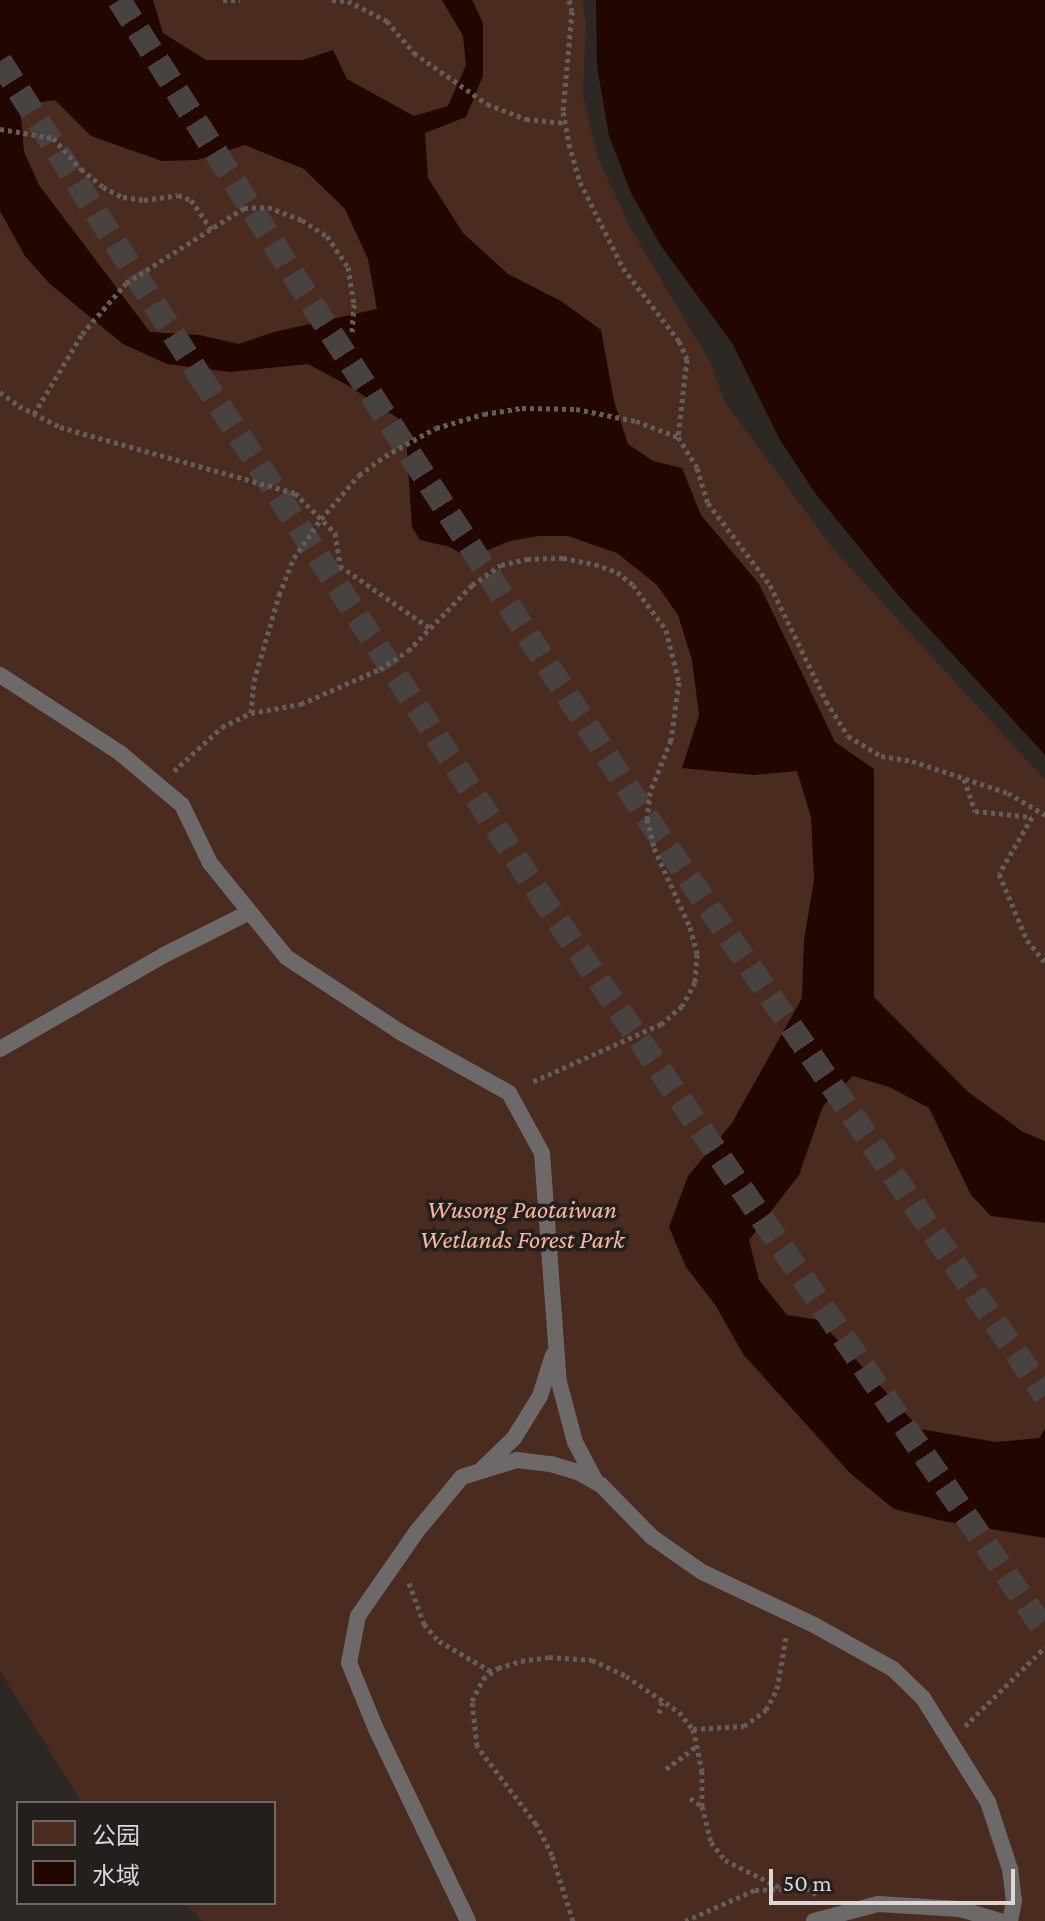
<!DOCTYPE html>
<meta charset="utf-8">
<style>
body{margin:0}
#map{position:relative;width:1045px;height:1921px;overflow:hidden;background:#2e2825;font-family:"Crimson Pro","Noto Sans SC",serif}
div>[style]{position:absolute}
.green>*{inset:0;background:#492b20}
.water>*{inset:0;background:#220701}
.highway-tunnel>*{height:24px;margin-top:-12px;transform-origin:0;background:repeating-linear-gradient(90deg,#484240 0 24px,transparent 0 36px)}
.path>*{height:5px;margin-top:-2.5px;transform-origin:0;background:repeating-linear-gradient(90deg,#635e5b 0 4px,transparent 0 8px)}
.lane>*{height:16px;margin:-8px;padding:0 8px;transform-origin:8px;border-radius:8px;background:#6d6968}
span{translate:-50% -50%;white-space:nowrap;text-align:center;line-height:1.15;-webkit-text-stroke:7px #241e1c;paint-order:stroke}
.park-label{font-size:26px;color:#f6b79e;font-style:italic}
.legend{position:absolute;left:16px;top:1801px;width:260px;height:104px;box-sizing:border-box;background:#241e1c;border:2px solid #6e6866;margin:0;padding:10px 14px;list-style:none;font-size:24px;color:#dcd7d6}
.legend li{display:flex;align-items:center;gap:16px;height:40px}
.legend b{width:40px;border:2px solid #6e6866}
.scale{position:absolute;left:769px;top:1869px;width:246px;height:36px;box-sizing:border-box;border:4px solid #dcd7d6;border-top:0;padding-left:10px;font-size:24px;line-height:28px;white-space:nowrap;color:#dcd7d6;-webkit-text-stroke:6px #241e1c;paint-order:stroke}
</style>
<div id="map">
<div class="green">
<i style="clip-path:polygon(0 0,582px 0,586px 22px,583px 96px,598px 158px,631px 229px,710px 362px,725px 402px,834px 550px,1045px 780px,1045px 1921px,203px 1921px,184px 1903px,274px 1903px,274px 1803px,82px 1803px,0 1671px)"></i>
</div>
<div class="water">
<i style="clip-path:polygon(evenodd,0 0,153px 0,163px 33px,206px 60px,303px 60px,333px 50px,347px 79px,414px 116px,448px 106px,466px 65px,463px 36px,442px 0,472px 0,483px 23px,483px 76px,466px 117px,425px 133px,428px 178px,463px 233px,508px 274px,561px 301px,601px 330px,614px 401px,628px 444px,653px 461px,682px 468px,701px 515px,759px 584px,835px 742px,874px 769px,874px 997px,967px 1091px,1023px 1132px,1045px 1141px,1045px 1223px,991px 1216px,971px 1195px,929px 1108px,889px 1087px,853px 1076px,823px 1106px,799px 1175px,749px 1240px,759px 1280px,787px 1315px,819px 1320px,920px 1429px,996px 1442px,1039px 1438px,1045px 1429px,1045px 1538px,943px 1521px,894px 1509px,850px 1473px,743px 1354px,716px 1306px,686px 1267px,669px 1227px,688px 1176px,732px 1123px,802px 998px,804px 940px,814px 880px,811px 817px,797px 771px,754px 775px,682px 768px,699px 715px,692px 660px,678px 615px,657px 585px,617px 553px,568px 536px,538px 536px,510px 541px,468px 558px,450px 547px,420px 540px,412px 527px,405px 423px,349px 386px,308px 364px,230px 372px,167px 364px,123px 344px,50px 284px,25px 256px,0 211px,0 0,55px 100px,91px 136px,162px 161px,197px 160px,245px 145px,304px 169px,345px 209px,368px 259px,377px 309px,274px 332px,239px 344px,199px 335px,150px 332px,39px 185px,24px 152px,20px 105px,55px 100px)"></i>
<i style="clip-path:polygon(596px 0,1045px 0,1045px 755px,898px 595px,815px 493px,780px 440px,732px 343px,661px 246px,631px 193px,609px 136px,597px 66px)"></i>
</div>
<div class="highway-tunnel">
<i style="left:119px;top:0;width:360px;rotate:57.6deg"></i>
<i style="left:312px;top:304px;width:615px;rotate:56.88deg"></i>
<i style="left:648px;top:819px;width:700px;rotate:55.42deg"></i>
<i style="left:0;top:61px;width:373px;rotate:57.6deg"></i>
<i style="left:200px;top:376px;width:617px;rotate:56.77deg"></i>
<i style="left:538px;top:892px;width:896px;rotate:55.55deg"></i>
</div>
<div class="path">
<i style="left:223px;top:0;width:17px"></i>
<i style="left:332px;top:0;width:16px;rotate:4deg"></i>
<i style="left:348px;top:1px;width:44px;rotate:27.1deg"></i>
<i style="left:387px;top:21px;width:42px;rotate:49.8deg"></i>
<i style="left:414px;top:53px;width:89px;rotate:34.9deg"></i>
<i style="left:487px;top:104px;width:42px;rotate:21deg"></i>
<i style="left:526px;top:119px;width:39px;rotate:6deg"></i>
<i style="left:569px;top:0;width:11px;rotate:75deg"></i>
<i style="left:572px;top:11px;width:101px;rotate:95.1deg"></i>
<i style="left:563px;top:112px;width:33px;rotate:79deg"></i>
<i style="left:569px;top:144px;width:40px;rotate:74deg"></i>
<i style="left:580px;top:182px;width:96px;rotate:63.4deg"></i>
<i style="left:623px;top:268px;width:92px;rotate:52.5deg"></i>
<i style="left:679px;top:341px;width:20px;rotate:66deg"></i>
<i style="left:687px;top:359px;width:79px;rotate:96.6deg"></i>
<i style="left:0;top:129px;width:54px;rotate:9.6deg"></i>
<i style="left:53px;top:138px;width:42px;rotate:47.9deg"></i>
<i style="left:81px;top:169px;width:28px;rotate:39deg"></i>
<i style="left:103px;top:187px;width:22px;rotate:27deg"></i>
<i style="left:123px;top:197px;width:21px;rotate:8deg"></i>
<i style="left:144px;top:200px;width:34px;rotate:-8deg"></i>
<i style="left:178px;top:195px;width:14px;rotate:21deg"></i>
<i style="left:191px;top:200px;width:37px;rotate:55deg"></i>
<i style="left:0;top:392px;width:24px;rotate:36deg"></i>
<i style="left:19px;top:406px;width:46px;rotate:27.1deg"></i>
<i style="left:60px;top:427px;width:244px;rotate:15.7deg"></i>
<i style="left:295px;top:493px;width:57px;rotate:45deg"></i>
<i style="left:335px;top:533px;width:33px;rotate:81deg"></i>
<i style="left:340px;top:566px;width:109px;rotate:34.6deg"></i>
<i style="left:34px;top:414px;width:93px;rotate:-59deg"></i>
<i style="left:82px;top:334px;width:67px;rotate:-49.2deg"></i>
<i style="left:126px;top:283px;width:140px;rotate:-32.4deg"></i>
<i style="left:244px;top:208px;width:24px;rotate:-2deg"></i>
<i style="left:268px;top:207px;width:36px;rotate:21deg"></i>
<i style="left:302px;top:220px;width:30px;rotate:33deg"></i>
<i style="left:327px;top:236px;width:37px;rotate:56deg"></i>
<i style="left:348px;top:267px;width:37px;rotate:81deg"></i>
<i style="left:354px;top:304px;width:28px;rotate:94deg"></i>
<i style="left:251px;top:713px;width:32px;rotate:-85deg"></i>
<i style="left:254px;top:681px;width:90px;rotate:-73.8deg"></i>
<i style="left:279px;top:595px;width:40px;rotate:-68deg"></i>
<i style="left:294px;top:558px;width:47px;rotate:-55.3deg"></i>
<i style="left:321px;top:519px;width:58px;rotate:-49.2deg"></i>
<i style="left:359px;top:475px;width:32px;rotate:-36deg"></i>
<i style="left:385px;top:456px;width:58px;rotate:-28.8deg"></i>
<i style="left:436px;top:428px;width:50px;rotate:-16.3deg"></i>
<i style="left:484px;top:414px;width:38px;rotate:-9deg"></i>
<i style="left:522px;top:408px;width:54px;rotate:1.1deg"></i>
<i style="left:576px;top:409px;width:61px;rotate:11.3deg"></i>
<i style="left:636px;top:421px;width:45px;rotate:20.9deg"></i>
<i style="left:678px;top:437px;width:36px;rotate:58deg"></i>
<i style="left:697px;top:468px;width:37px;rotate:73deg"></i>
<i style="left:708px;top:503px;width:103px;rotate:52.9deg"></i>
<i style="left:770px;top:585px;width:129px;rotate:64.2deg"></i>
<i style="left:826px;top:701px;width:41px;rotate:57.8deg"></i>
<i style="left:848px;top:736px;width:39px;rotate:31deg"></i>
<i style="left:881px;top:756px;width:31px;rotate:9deg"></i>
<i style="left:912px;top:761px;width:101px;rotate:18.4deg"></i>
<i style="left:1008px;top:793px;width:43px;rotate:30.7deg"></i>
<i style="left:174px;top:771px;width:65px;rotate:-42.5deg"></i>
<i style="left:222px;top:727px;width:32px;rotate:-26deg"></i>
<i style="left:251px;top:713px;width:51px;rotate:-10.2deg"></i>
<i style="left:301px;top:704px;width:86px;rotate:-23.9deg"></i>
<i style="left:380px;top:669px;width:33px;rotate:-33deg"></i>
<i style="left:408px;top:651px;width:92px;rotate:-45.9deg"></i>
<i style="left:472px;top:585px;width:35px;rotate:-35deg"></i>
<i style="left:501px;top:565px;width:27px;rotate:-13deg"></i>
<i style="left:527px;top:559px;width:36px;rotate:-2deg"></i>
<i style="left:563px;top:558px;width:33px;rotate:11deg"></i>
<i style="left:595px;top:564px;width:23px;rotate:20deg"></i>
<i style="left:617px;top:572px;width:21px;rotate:39deg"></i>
<i style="left:633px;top:585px;width:56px;rotate:53.7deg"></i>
<i style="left:666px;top:630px;width:54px;rotate:76deg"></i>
<i style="left:679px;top:682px;width:59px;rotate:97.9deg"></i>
<i style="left:671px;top:740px;width:56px;rotate:112deg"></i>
<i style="left:650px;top:792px;width:27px;rotate:96deg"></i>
<i style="left:647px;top:819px;width:30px;rotate:76deg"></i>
<i style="left:654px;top:848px;width:87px;rotate:65.5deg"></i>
<i style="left:690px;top:927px;width:28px;rotate:75deg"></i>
<i style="left:697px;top:954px;width:28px;rotate:94deg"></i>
<i style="left:695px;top:982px;width:27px;rotate:118deg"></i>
<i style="left:682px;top:1006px;width:28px;rotate:139deg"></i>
<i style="left:661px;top:1024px;width:144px;rotate:155.8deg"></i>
<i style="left:964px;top:779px;width:34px;rotate:71deg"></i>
<i style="left:975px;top:811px;width:57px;rotate:6deg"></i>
<i style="left:1032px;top:817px;width:66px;rotate:120.1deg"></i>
<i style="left:999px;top:874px;width:72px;rotate:67deg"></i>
<i style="left:1027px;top:940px;width:28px;rotate:51deg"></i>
<i style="left:409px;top:1583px;width:44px;rotate:69.9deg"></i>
<i style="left:424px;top:1624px;width:23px;rotate:49deg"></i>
<i style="left:439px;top:1641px;width:61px;rotate:30.3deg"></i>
<i style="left:659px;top:1713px;width:11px;rotate:-75deg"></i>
<i style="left:965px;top:1726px;width:112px;rotate:-44.6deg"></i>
<i style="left:693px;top:1729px;width:51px;rotate:-3.4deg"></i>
<i style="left:744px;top:1726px;width:27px;rotate:-36deg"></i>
<i style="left:766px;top:1710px;width:24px;rotate:-62deg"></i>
<i style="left:777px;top:1689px;width:53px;rotate:-80.2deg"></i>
<i style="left:666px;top:1769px;width:38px;rotate:-37deg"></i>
<i style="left:690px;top:1798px;width:14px;rotate:34deg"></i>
<i style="left:573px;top:1921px;width:69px;rotate:-107.7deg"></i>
<i style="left:552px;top:1855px;width:35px;rotate:-117deg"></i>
<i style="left:536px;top:1824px;width:98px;rotate:-127.1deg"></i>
<i style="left:477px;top:1746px;width:45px;rotate:-96.3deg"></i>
<i style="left:472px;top:1701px;width:25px;rotate:-63deg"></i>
<i style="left:483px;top:1679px;width:19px;rotate:-36deg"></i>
<i style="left:498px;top:1668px;width:24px;rotate:-17deg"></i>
<i style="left:521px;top:1661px;width:28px;rotate:-8deg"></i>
<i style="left:549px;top:1657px;width:43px;rotate:4deg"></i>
<i style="left:592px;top:1660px;width:38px;rotate:25deg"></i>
<i style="left:626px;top:1676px;width:64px;rotate:34.2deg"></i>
<i style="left:679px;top:1712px;width:22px;rotate:51deg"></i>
<i style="left:693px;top:1729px;width:43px;rotate:77.9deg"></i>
<i style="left:702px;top:1771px;width:35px;rotate:90deg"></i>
<i style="left:702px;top:1806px;width:37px;rotate:76deg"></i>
<i style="left:711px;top:1842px;width:23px;rotate:52deg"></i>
<i style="left:725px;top:1860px;width:63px;rotate:26.6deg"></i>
<i style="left:685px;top:1921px;width:77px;rotate:-23.9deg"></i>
<i style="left:755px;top:1890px;width:51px;rotate:-2.2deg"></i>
<i style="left:806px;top:1888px;width:12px;rotate:31deg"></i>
</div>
<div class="lane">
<i style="left:0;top:675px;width:143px;rotate:33deg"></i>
<i style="left:120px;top:753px;width:81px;rotate:40deg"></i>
<i style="left:182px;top:805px;width:64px;rotate:64.2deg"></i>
<i style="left:210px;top:863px;width:121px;rotate:51deg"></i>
<i style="left:286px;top:957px;width:136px;rotate:33.3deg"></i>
<i style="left:400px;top:1032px;width:125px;rotate:29.2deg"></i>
<i style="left:509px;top:1093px;width:68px;rotate:61.2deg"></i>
<i style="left:542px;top:1153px;width:230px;rotate:85.8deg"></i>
<i style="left:559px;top:1382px;width:62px;rotate:75.1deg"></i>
<i style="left:575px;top:1442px;width:45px;rotate:62.3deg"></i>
<i style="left:0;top:1049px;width:189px;rotate:-29.8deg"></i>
<i style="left:164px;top:955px;width:94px;rotate:-26.6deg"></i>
<i style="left:482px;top:1469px;width:45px;rotate:-44.1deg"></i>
<i style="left:514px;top:1438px;width:49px;rotate:-58.2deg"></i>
<i style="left:540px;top:1396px;width:43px;rotate:-72.4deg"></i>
<i style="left:468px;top:1921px;width:213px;rotate:-115.6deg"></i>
<i style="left:376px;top:1729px;width:71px;rotate:-112.2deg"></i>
<i style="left:349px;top:1663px;width:48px;rotate:-79.2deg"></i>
<i style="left:358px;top:1616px;width:103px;rotate:-55.2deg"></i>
<i style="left:417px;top:1531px;width:70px;rotate:-50.2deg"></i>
<i style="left:462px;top:1477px;width:58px;rotate:-17.2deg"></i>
<i style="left:517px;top:1460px;width:34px;rotate:7deg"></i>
<i style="left:551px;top:1464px;width:30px;rotate:17deg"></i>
<i style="left:580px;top:1473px;width:24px;rotate:30deg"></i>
<i style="left:601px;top:1485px;width:73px;rotate:45.6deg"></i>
<i style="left:652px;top:1537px;width:61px;rotate:35deg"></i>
<i style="left:702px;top:1572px;width:124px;rotate:25.3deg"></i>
<i style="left:814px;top:1625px;width:90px;rotate:29.1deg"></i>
<i style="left:893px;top:1669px;width:42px;rotate:44deg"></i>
<i style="left:923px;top:1698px;width:123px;rotate:58deg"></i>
<i style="left:988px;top:1802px;width:71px;rotate:71.8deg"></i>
<i style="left:1010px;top:1869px;width:32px;rotate:83deg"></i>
<i style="left:1014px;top:1901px;width:20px;rotate:101deg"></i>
<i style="left:814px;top:1921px;width:66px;rotate:-14.9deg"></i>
<i style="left:878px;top:1904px;width:82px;rotate:3.5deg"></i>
<i style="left:960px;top:1909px;width:42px;rotate:16.7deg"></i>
</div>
<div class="park-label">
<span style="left:522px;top:1225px">Wusong Paotaiwan<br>Wetlands Forest Park</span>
</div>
<ul class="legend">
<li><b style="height:22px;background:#492b20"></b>公园</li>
<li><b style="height:22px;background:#220701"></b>水域</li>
</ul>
<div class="scale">50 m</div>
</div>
